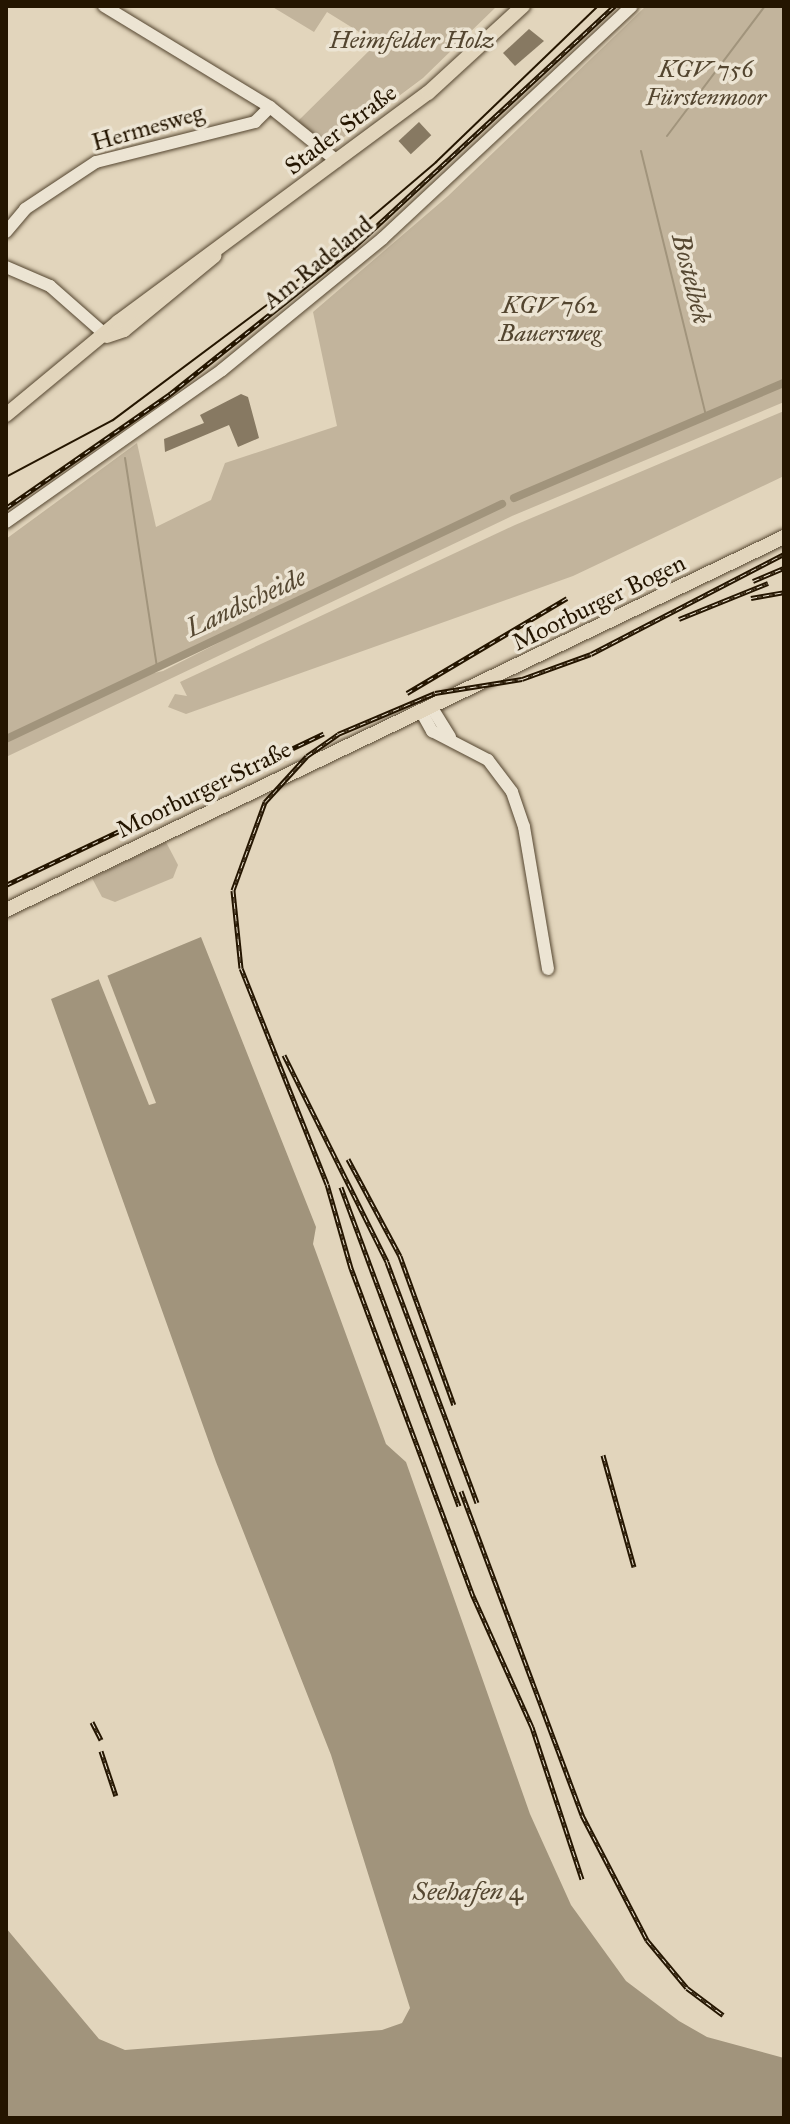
<!DOCTYPE html>
<meta charset="utf-8">
<style>
body{margin:0}
#map{position:relative;width:790px;height:2124px;overflow:hidden;background:#e2d5bc;font-family:"IM FELL Great Primer",serif}
div>[style]{position:absolute}
.green>*{inset:0;background:#c2b49c}
.water>*{inset:0;background:#a1947c}
.pier>*{inset:0;background:#e2d5bc}
.stream>*{height:2px;margin:-1px;padding:0 1px;transform-origin:1px;border-radius:1px;background:#a1947c}
.canal>*{height:8px;margin:-4px;padding:0 4px;transform-origin:4px;border-radius:4px;background:#a1947c}
.building>*{inset:0;background:#877962;transform-origin:0 0}
.roads{filter:drop-shadow(0 0 2px #54452f) drop-shadow(0 0 2px #54452f)}
.minor>*{height:12px;margin:-6px;padding:0 6px;transform-origin:6px;border-radius:6px;background:#ece4d3}
.major>*{height:14px;margin:-7px;padding:0 7px;transform-origin:7px;border-radius:7px;background:#e2d5bc}
.tram>*{height:2px;margin:-1px;padding:0 1px;transform-origin:1px;border-radius:1px;background:#241500}
.rail>*{height:5px;margin-top:-2.5px;transform-origin:0;background:repeating-linear-gradient(90deg,#ece4d3 0 6px,#241500 0 12px);box-sizing:border-box;border-block:2px solid #241500}
span{translate:-50% -50%;white-space:nowrap;text-align:center;line-height:1.15;-webkit-text-stroke:7px #ece4d3;paint-order:stroke}
.park-label{font-size:24px;color:#53452f;font-style:italic}
.street-label{font-size:24px;color:#241500}
.water-label{font-size:26px;color:#564832;font-style:italic}
.frame{position:absolute;inset:0;border:8px solid #241500;pointer-events:none}
</style>
<div id="map">
<div class="green">
<i style="clip-path:polygon(271px 6px,497px 6px,423px 78px,328px 149px,295px 124px,377px 43px,327px 12px,314px 32px)"></i>
<i style="clip-path:polygon(evenodd,646px 6px,784px 6px,784px 384px,590px 469px,784px 386px,784px 402px,512px 516px,6px 757px,6px 539px,137px 443px,156px 527px,211px 500px,225px 463px,337px 426px,313px 312px,448px 196px,646px 6px,458px 521px,163px 671px,131px 678px,154px 667px,458px 521px)"></i>
<i style="clip-path:polygon(784px 411px,784px 476px,573px 576px,186px 714px,168px 707px,175px 694px,187px 696px,180px 682px,515px 525px)"></i>
<i style="clip-path:polygon(166px 842px,178px 865px,173px 878px,115px 902px,102px 897px,92px 878px)"></i>
</div>
<div class="water">
<i style="clip-path:polygon(201px 937px,316px 1227px,313px 1244px,386px 1444px,406px 1462px,530px 1814px,571px 1905px,626px 1981px,679px 2021px,707px 2037px,784px 2058px,784px 2118px,6px 2118px,6px 1928px,99px 2039px,125px 2050px,382px 2030px,402px 2023px,410px 2008px,331px 1755px,216px 1462px,51px 999px)"></i>
</div>
<div class="pier">
<i style="clip-path:polygon(106px 972px,156px 1103px,149px 1105px,97px 975px)"></i>
</div>
<div class="stream">
<i style="left:667px;top:136px;width:163px;rotate:-53deg"></i>
<i style="left:641px;top:151px;width:273px;rotate:76.2deg"></i>
<i style="left:125px;top:458px;width:211px;rotate:81.3deg"></i>
</div>
<div class="canal">
<i style="left:514px;top:498px;width:293px;rotate:-23.1deg"></i>
<i style="left:6px;top:739px;width:549px;rotate:-25.35deg"></i>
</div>
<div class="building">
<i style="clip-path:polygon(529px 29px,544px 41px,515px 66px,503px 53px)"></i>
<i style="left:419px;top:122px;width:18px;height:28px;rotate:47deg"></i>
<i style="clip-path:polygon(241px 394px,248px 397px,259px 438px,238px 447px,229px 425px,165px 452px,164px 439px,204px 423px,200px 415px)"></i>
</div>
<div class="roads">
<div class="minor">
<i style="left:104px;top:6px;width:194px;rotate:31.3deg"></i>
<i style="left:270px;top:107px;width:86px;rotate:38.9deg"></i>
<i style="left:6px;top:232px;width:30px;rotate:-50deg"></i>
<i style="left:25px;top:209px;width:85px;rotate:-33.5deg"></i>
<i style="left:96px;top:162px;width:164px;rotate:-14.1deg"></i>
<i style="left:255px;top:122px;width:21px;rotate:-45deg"></i>
<i style="left:6px;top:267px;width:48px;rotate:23.4deg"></i>
<i style="left:50px;top:286px;width:76px;rotate:41.3deg"></i>
<i style="left:6px;top:522px;width:264px;rotate:-35.1deg"></i>
<i style="left:222px;top:370px;width:208px;rotate:-39.3deg"></i>
<i style="left:383px;top:238px;width:340px;rotate:-43deg"></i>
<i style="left:432px;top:708px;width:34px;rotate:58deg"></i>
<i style="left:422px;top:713px;width:21px;rotate:61deg"></i>
<i style="left:432px;top:731px;width:63px;rotate:27.4deg"></i>
<i style="left:488px;top:760px;width:40px;rotate:53deg"></i>
<i style="left:512px;top:792px;width:37px;rotate:71deg"></i>
<i style="left:524px;top:827px;width:144px;rotate:80.4deg"></i>
</div>
<div class="major">
<i style="left:107px;top:336px;width:18px;rotate:-19deg"></i>
<i style="left:124px;top:330px;width:117px;rotate:-39.4deg"></i>
<i style="left:6px;top:415px;width:146px;rotate:-39.7deg"></i>
<i style="left:118px;top:322px;width:385px;rotate:-36.5deg"></i>
<i style="left:428px;top:93px;width:129px;rotate:-42.5deg"></i>
<i style="left:6px;top:910px;width:863px;rotate:-25.61deg"></i>
</div>
</div>
<div class="tram">
<i style="left:6px;top:477px;width:121px;rotate:-28deg"></i>
<i style="left:113px;top:420px;width:209px;rotate:-36.8deg"></i>
<i style="left:280px;top:295px;width:205px;rotate:-40.4deg"></i>
<i style="left:436px;top:162px;width:225px;rotate:-43.9deg"></i>
</div>
<div class="rail">
<i style="left:6px;top:508px;width:200px;rotate:-34.8deg"></i>
<i style="left:170px;top:394px;width:236px;rotate:-38.6deg"></i>
<i style="left:354px;top:247px;width:355px;rotate:-42.8deg"></i>
<i style="left:753px;top:581px;width:34px;rotate:-23deg"></i>
<i style="left:751px;top:598px;width:34px;rotate:-10deg"></i>
<i style="left:679px;top:619px;width:96px;rotate:-22deg"></i>
<i style="left:407px;top:693px;width:186px;rotate:-30.7deg"></i>
<i style="left:6px;top:885px;width:352px;rotate:-25.5deg"></i>
<i style="left:284px;top:1055px;width:231px;rotate:63.5deg"></i>
<i style="left:387px;top:1262px;width:257px;rotate:69.5deg"></i>
<i style="left:348px;top:1159px;width:110px;rotate:61.8deg"></i>
<i style="left:400px;top:1256px;width:158px;rotate:70.1deg"></i>
<i style="left:341px;top:1187px;width:340px;rotate:69.7deg"></i>
<i style="left:603px;top:1455px;width:116px;rotate:74.5deg"></i>
<i style="left:461px;top:1491px;width:346px;rotate:69.5deg"></i>
<i style="left:582px;top:1815px;width:141px;rotate:62.5deg"></i>
<i style="left:647px;top:1940px;width:62px;rotate:50.2deg"></i>
<i style="left:687px;top:1988px;width:45px;rotate:36.9deg"></i>
<i style="left:92px;top:1722px;width:20px;rotate:63deg"></i>
<i style="left:101px;top:1751px;width:47px;rotate:71.6deg"></i>
<i style="left:582px;top:1879px;width:160px;rotate:-108.2deg"></i>
<i style="left:532px;top:1727px;width:144px;rotate:-114.2deg"></i>
<i style="left:473px;top:1596px;width:350px;rotate:-110.4deg"></i>
<i style="left:351px;top:1268px;width:87px;rotate:-105.9deg"></i>
<i style="left:327px;top:1184px;width:232px;rotate:-111.7deg"></i>
<i style="left:241px;top:968px;width:78px;rotate:-95.9deg"></i>
<i style="left:233px;top:890px;width:94px;rotate:-70deg"></i>
<i style="left:265px;top:802px;width:62px;rotate:-47.6deg"></i>
<i style="left:307px;top:756px;width:38px;rotate:-35deg"></i>
<i style="left:338px;top:734px;width:105px;rotate:-22.9deg"></i>
<i style="left:435px;top:693px;width:88px;rotate:-9.1deg"></i>
<i style="left:522px;top:679px;width:73px;rotate:-19.9deg"></i>
<i style="left:591px;top:654px;width:217px;rotate:-27.4deg"></i>
</div>
<div class="park-label">
<span style="left:412px;top:41px">Heimfelder Holz</span>
<span style="left:706px;top:84px">KGV 756<br>Fürstenmoor</span>
<span style="left:550px;top:320px">KGV 762<br>Bauersweg</span>
</div>
<div class="street-label">
<span style="left:148px;top:128px;rotate:-16deg">Hermesweg</span>
<span style="left:341px;top:130px;rotate:-37deg">Stader Straße</span>
<span style="left:318px;top:263px;rotate:-39deg">Am Radeland</span>
<span style="left:599px;top:603px;rotate:-26deg">Moorburger Bogen</span>
<span style="left:204px;top:790px;rotate:-26deg">Moorburger Straße</span>
</div>
<div class="water-label">
<span style="left:691px;top:279px;rotate:76deg">Bostelbek</span>
<span style="left:246px;top:603px;rotate:-25deg">Landscheide</span>
<span style="left:468px;top:1892px">Seehafen 4</span>
</div>
<div class="frame"></div>
</div>
